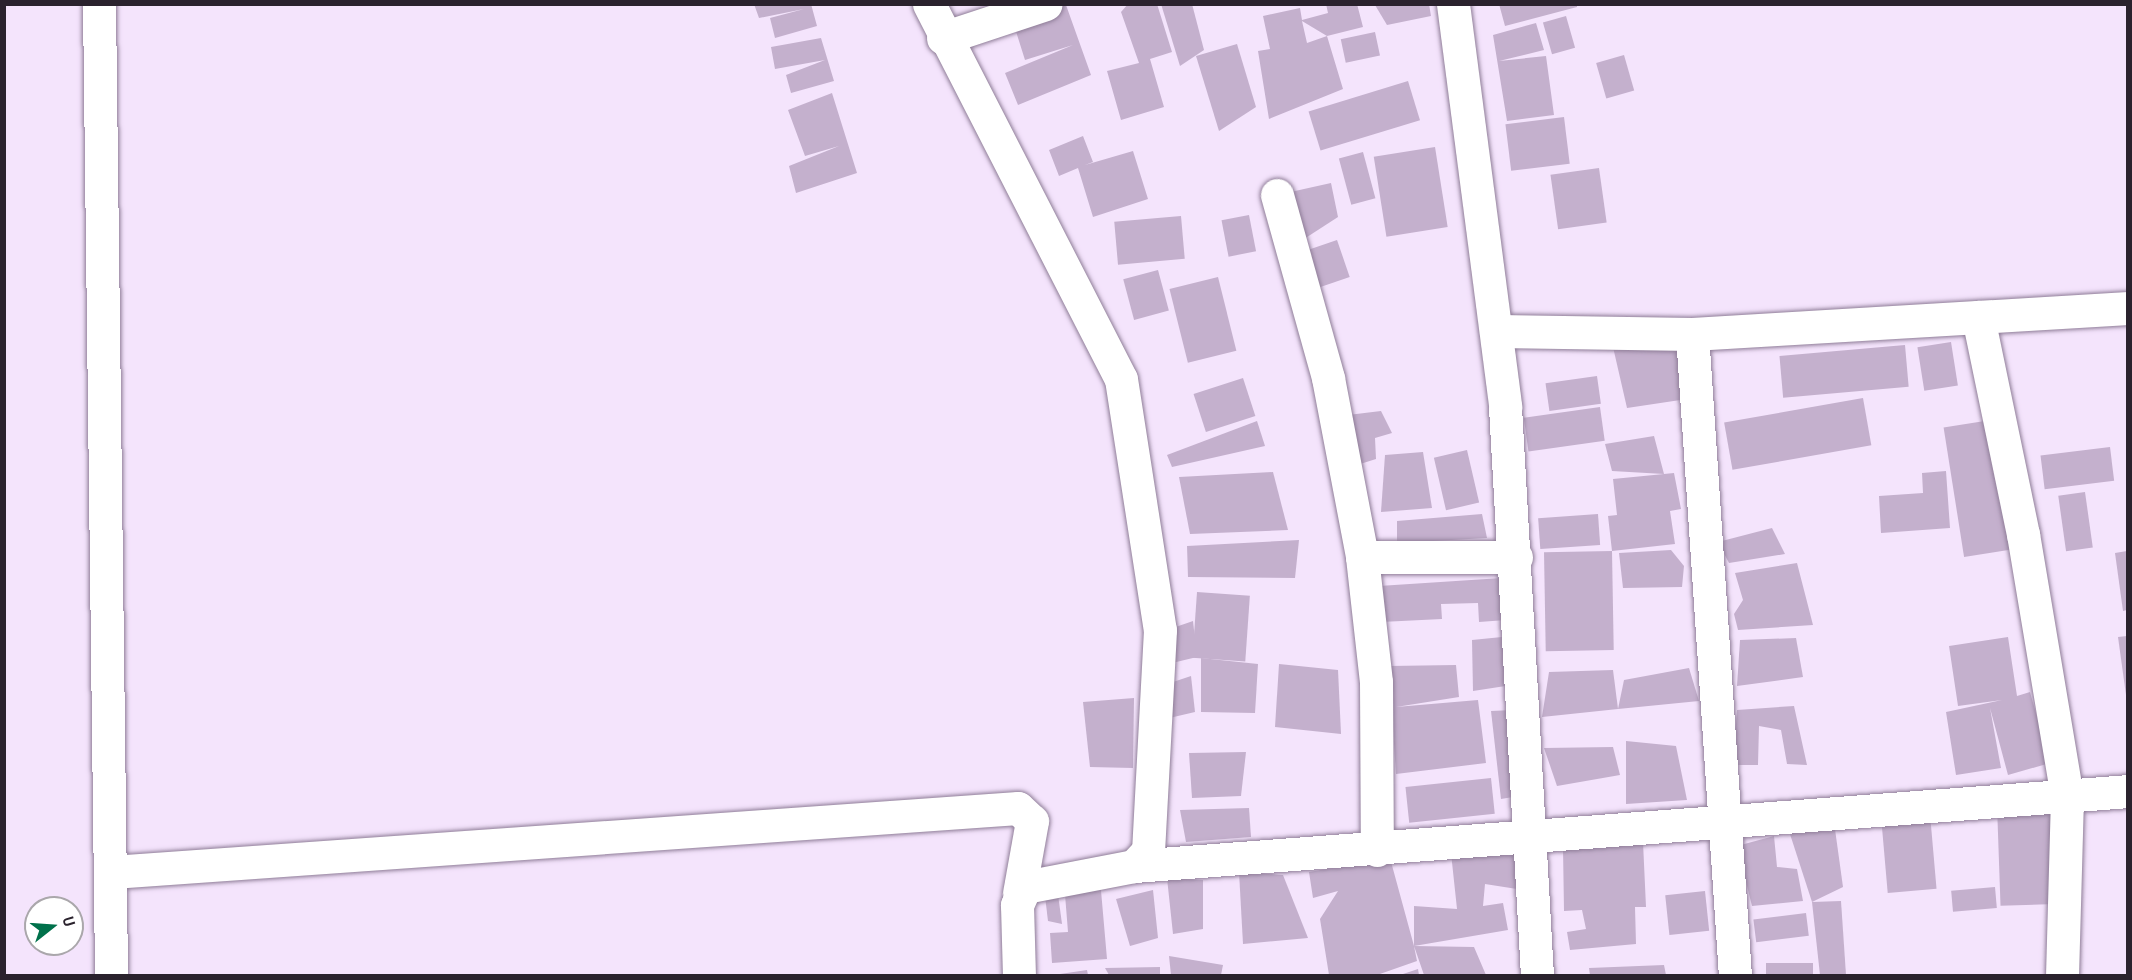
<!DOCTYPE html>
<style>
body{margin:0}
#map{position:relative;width:2132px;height:980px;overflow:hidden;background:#f4e4fc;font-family:"Archivo Narrow",sans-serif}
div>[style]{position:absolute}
.building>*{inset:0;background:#c4b0cd;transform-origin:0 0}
.roads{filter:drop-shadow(0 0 2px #8f7d98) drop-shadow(0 0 2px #8f7d98)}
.street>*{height:33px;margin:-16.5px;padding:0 16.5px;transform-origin:16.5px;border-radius:16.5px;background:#fff}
.secondary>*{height:33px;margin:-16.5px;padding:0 16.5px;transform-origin:16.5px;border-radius:16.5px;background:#fff}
span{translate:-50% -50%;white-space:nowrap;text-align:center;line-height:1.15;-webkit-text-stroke:6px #fff;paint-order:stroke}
.frame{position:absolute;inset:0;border:6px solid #2a222d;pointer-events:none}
.north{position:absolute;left:24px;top:896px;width:60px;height:60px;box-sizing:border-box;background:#fff;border:2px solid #aaa7ab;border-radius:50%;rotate:73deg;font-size:16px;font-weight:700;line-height:24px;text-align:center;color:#2a222d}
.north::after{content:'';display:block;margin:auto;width:21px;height:27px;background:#00714b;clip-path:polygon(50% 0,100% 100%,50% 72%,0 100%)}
</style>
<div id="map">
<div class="building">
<i style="clip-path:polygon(754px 4px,811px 4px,817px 26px,775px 38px,770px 18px,804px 9px,759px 18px)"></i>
<i style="clip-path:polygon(1128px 4px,1157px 4px,1172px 52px,1150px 59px,1164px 107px,1121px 120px,1107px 71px,1139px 63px,1121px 12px)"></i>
<i style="clip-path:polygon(1161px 4px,1192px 4px,1204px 50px,1180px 66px)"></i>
<i style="clip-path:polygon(evenodd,1326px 4px,1357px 4px,1363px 27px,1327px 36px,1343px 89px,1269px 119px,1258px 51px,1270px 49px,1263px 16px,1300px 8px,1302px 20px,1328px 13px,1326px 4px,1302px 21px,1327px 36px,1307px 43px,1302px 21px)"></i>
<i style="clip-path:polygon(1429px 4px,1431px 16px,1387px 25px,1375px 5px)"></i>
<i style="clip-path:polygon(1499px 4px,1577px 4px,1577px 7px,1505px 26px)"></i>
<i style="clip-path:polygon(1066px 5px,1091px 75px,1018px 105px,1005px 73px,1073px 45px,1025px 60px,1013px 22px)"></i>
<i style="left:1566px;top:16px;width:33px;height:24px;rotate:74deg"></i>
<i style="clip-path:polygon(1536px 23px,1544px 50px,1499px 61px,1546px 56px,1554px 115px,1507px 121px,1493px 35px)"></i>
<i style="left:1375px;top:32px;width:24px;height:35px;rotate:78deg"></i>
<i style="clip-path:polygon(821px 38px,834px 81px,791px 93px,786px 75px,825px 60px,775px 69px,771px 47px)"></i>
<i style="clip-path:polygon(1237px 44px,1256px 107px,1219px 131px,1196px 56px)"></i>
<i style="left:1624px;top:55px;width:37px;height:29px;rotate:74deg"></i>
<i style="left:1408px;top:81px;width:41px;height:104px;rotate:73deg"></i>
<i style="clip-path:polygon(832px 93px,857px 173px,796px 193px,789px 166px,839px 146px,805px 156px,788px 110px)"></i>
<i style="left:1564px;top:117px;width:47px;height:59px;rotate:83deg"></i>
<i style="clip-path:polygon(1083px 136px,1093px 162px,1085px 165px,1133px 151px,1148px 199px,1093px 217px,1078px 168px,1059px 176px,1049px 150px)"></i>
<i style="left:1435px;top:147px;width:81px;height:62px;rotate:81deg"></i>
<i style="left:1363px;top:152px;width:48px;height:25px;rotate:75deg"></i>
<i style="left:1599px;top:168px;width:55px;height:49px;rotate:82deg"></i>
<i style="clip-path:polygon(1331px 183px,1338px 217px,1304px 239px,1277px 195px)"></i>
<i style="left:1249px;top:215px;width:37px;height:28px;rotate:79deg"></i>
<i style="left:1181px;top:216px;width:43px;height:67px;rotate:85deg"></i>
<i style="left:1337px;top:240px;width:39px;height:34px;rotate:71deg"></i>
<i style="left:1158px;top:270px;width:42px;height:36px;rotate:75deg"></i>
<i style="left:1218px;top:277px;width:76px;height:50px;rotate:76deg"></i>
<i style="left:1951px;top:342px;width:44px;height:34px;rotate:81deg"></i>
<i style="left:1905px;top:345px;width:42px;height:126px;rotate:85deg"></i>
<i style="clip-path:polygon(1678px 346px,1687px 399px,1627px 408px,1613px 347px)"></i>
<i style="left:1597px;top:376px;width:28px;height:52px;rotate:82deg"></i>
<i style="left:1243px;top:378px;width:40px;height:52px;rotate:72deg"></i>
<i style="left:1863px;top:398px;width:48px;height:141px;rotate:80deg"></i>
<i style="left:1600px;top:407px;width:34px;height:77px;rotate:82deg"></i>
<i style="clip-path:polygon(1381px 411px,1392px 433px,1375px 438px,1376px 459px,1357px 465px,1348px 415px)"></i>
<i style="left:1991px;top:420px;width:131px;height:48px;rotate:81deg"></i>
<i style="clip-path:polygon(1257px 421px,1265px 446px,1172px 467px,1167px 455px)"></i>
<i style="clip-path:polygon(1654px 436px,1664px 474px,1674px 473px,1681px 509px,1670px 511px,1675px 544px,1612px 551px,1608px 516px,1617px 515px,1613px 479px,1664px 474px,1612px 471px,1605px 444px)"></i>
<i style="left:2110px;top:447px;width:34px;height:70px;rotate:83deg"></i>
<i style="left:1467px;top:450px;width:54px;height:34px;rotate:77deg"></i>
<i style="clip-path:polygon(1423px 452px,1432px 508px,1381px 512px,1385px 455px)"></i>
<i style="clip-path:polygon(1946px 471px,1950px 528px,1881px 533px,1879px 496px,1923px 493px,1922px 473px)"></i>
<i style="clip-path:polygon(1273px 472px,1288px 530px,1190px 534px,1179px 477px)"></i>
<i style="left:2085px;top:492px;width:56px;height:27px;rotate:82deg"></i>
<i style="clip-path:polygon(1482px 514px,1487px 538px,1397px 543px,1397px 521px)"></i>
<i style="left:1598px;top:514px;width:31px;height:60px;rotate:86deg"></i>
<i style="clip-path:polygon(1772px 528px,1785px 554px,1729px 563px,1718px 542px)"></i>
<i style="clip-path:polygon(1299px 540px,1295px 578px,1188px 577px,1187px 546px)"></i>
<i style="clip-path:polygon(1671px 550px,1684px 566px,1682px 587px,1623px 588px,1619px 553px)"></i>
<i style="left:1612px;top:551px;width:99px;height:68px;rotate:89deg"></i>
<i style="clip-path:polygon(2127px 551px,2127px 610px,2123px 611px,2115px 553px)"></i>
<i style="clip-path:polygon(1797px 563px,1813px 625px,1738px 630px,1734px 614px,1743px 600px,1735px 573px)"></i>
<i style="clip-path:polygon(1502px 578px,1506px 620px,1479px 622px,1478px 603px,1441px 604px,1442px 619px,1381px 622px,1379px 586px)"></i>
<i style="left:1197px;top:592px;width:53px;height:66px;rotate:4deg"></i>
<i style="clip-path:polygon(1193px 621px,1197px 657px,1168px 664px,1167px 630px)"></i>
<i style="clip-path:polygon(2127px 636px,2127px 695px,2126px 695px,2118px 637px)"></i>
<i style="clip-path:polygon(1502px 637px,1512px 685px,1473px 691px,1472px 640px)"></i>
<i style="clip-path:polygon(2008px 637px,2017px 696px,2030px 692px,2050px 763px,2008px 775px,1990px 708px,2001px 768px,1956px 775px,1946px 712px,2002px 700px,1958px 706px,1949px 646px)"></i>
<i style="clip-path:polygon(1796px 638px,1803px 677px,1737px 686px,1740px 640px)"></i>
<i style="clip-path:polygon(1201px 658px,1258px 664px,1255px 713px,1201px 712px)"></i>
<i style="clip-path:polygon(1279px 664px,1338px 670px,1341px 734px,1275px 727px)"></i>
<i style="clip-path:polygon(1456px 665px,1459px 697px,1396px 707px,1478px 700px,1486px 763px,1396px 774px,1389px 666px)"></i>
<i style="clip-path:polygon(1689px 668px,1699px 701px,1618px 709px,1624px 680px)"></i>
<i style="clip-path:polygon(1613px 670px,1618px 709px,1542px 717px,1549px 672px)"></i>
<i style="clip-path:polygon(1191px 676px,1195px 712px,1165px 719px,1164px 685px)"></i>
<i style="clip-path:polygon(1134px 698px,1133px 768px,1090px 767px,1083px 702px)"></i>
<i style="clip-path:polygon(1794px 706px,1807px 765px,1787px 764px,1781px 730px,1759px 726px,1758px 765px,1733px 765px,1737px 710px)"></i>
<i style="clip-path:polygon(1513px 710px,1519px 796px,1501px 799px,1491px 711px)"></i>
<i style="clip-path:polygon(1626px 741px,1676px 746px,1687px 800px,1626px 804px)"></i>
<i style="clip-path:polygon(1613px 747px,1620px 775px,1557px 786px,1544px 748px)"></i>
<i style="clip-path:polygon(1246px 752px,1241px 796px,1192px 798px,1189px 753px)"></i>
<i style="left:1491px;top:778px;width:36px;height:86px;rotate:84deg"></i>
<i style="left:2052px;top:804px;width:100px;height:55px;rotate:88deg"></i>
<i style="clip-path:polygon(1249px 808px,1251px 837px,1186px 842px,1180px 810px)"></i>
<i style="left:1930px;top:814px;width:75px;height:49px;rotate:85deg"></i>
<i style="clip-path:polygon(1834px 822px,1843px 887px,1812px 902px,1789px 831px)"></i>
<i style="clip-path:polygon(1774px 836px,1777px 867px,1797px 869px,1803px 901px,1752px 906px,1737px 846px)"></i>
<i style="clip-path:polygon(1643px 842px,1646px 907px,1635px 907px,1636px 944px,1570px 950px,1567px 932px,1586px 929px,1582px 910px,1564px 911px,1563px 848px)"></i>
<i style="clip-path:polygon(1521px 846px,1517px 889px,1485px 884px,1483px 906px,1503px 903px,1508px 930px,1414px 946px,1414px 906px,1457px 909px,1451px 853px)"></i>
<i style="clip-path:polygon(1390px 858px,1414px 946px,1474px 947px,1486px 975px,1424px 975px,1414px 946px,1417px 961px,1377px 975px,1329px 975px,1320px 919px,1338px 891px,1313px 898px,1309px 872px)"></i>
<i style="clip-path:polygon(1239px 872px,1283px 875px,1308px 938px,1243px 944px)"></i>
<i style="clip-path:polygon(1167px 878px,1203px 880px,1203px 929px,1173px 934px)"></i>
<i style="clip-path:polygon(1100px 879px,1107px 959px,1052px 963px,1050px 933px,1068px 932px,1064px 882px)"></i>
<i style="clip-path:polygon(1057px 887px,1062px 924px,1048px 921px,1044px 888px)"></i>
<i style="left:1995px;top:887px;width:21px;height:44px;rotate:85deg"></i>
<i style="clip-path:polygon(1153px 890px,1158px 938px,1130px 946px,1116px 899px)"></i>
<i style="left:1705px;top:891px;width:40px;height:40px;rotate:84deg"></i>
<i style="clip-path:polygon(1841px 901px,1846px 975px,1820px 975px,1812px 902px)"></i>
<i style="left:1806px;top:913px;width:23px;height:53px;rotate:83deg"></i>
<i style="clip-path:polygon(1169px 956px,1223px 965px,1221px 975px,1171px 975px)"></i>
<i style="left:1813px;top:963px;width:12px;height:47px;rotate:90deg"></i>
<i style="clip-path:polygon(1664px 965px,1666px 975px,1590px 975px,1589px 968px)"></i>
<i style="clip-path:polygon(1160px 967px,1160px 975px,1109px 975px,1105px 968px)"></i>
<i style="clip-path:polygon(1418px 969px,1419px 975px,1400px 975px)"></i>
<i style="clip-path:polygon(1087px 970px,1088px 975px,1061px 975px,1060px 974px)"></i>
</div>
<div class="roads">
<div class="street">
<i style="left:929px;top:4px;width:421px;rotate:62.9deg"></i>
<i style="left:1121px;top:379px;width:254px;rotate:81.2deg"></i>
<i style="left:1160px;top:630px;width:221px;rotate:93.1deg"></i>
<i style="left:1148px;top:851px;width:21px;rotate:133deg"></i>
<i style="left:1134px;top:866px;width:111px;rotate:169.1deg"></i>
<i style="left:1025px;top:887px;width:20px;rotate:114deg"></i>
<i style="left:1017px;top:905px;width:71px;rotate:88.4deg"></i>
<i style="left:1453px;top:4px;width:406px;rotate:82.6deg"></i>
<i style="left:1505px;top:407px;width:570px;rotate:86.78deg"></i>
<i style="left:943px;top:38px;width:108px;rotate:-18.3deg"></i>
<i style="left:1277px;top:195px;width:190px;rotate:74.4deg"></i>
<i style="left:1328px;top:378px;width:182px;rotate:79.2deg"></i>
<i style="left:1362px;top:557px;width:126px;rotate:83.6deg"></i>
<i style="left:1376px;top:682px;width:168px;rotate:89.7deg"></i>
<i style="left:1978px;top:317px;width:222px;rotate:78.3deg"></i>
<i style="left:2023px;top:534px;width:267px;rotate:80.5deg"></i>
<i style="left:2067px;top:797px;width:179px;rotate:91.6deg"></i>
<i style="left:1498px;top:331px;width:194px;rotate:0.9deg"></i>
<i style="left:1692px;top:334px;width:437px;rotate:-3.4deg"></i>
<i style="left:1692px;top:334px;width:643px;rotate:86.17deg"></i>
<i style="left:1362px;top:557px;width:154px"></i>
<i style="left:1134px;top:866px;width:997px;rotate:-4.31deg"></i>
<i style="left:112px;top:872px;width:908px;rotate:-4.04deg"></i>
<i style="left:1018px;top:808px;width:19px;rotate:43deg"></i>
<i style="left:1032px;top:821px;width:73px;rotate:100.2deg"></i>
</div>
<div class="secondary">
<i style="left:99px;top:4px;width:972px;rotate:89.29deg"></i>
</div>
</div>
<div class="frame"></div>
<div class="north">U</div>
</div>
